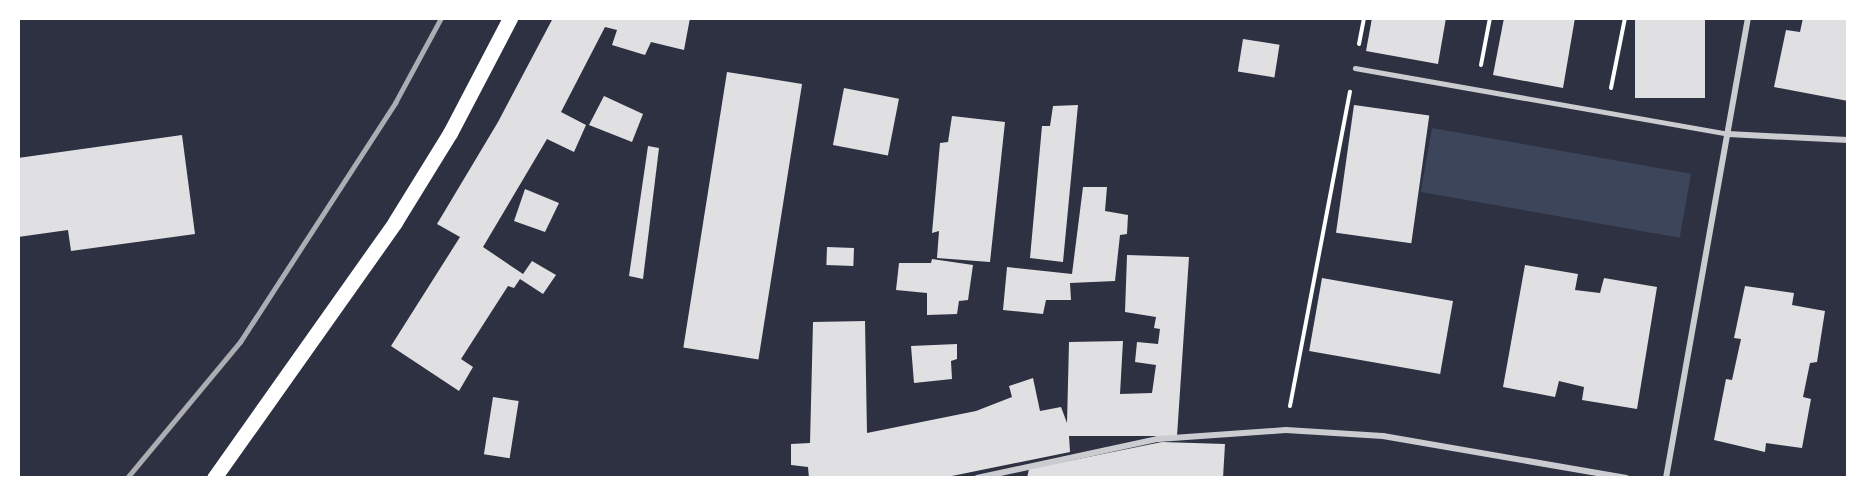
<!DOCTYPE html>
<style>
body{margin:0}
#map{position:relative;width:1866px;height:496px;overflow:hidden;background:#2d3142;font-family:Signika,sans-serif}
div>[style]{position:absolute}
.green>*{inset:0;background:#3c4559;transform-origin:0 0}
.building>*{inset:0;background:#e0e0e3;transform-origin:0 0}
.path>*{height:4px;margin:-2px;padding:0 2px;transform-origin:2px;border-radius:2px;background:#fff}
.service>*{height:4.5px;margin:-2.25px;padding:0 2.25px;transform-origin:2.25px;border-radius:2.25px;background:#caccd0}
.minor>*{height:6px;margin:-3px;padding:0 3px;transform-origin:3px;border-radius:3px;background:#caccd0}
.primary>*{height:15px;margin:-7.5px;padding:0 7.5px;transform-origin:7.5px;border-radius:7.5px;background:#fff}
.rail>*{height:4.5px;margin:-2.25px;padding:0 2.25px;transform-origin:2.25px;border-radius:2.25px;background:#abadb3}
span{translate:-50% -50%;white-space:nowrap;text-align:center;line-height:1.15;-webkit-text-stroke:6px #fff;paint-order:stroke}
.frame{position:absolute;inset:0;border:20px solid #fff;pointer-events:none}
</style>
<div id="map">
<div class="green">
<i style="left:1432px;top:128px;width:263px;height:65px;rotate:10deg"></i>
</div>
<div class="building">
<i style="clip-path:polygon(553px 18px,690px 18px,684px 50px,651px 42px,645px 55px,612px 45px,617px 30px,605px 27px,561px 112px,586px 125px,574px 152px,547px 139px,483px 247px,523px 274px,532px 261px,556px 275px,543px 294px,520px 279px,514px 288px,508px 286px,461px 359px,473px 367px,459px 391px,391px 346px,460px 237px,437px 224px,498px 122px)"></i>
<i style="clip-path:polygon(1372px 18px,1446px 18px,1438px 64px,1366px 51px)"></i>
<i style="clip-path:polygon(1504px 18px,1575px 18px,1563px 88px,1493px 75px)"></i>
<i style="left:1635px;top:18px;width:70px;height:80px"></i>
<i style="clip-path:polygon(1803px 18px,1848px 18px,1848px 101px,1774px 87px,1786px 30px,1800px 32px)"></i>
<i style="left:1243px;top:39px;width:37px;height:33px;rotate:9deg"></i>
<i style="left:727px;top:72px;width:76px;height:279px;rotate:9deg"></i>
<i style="left:844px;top:88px;width:56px;height:58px;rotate:11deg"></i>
<i style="clip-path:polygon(604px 96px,643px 114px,632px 142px,589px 125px)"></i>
<i style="clip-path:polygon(1078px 105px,1063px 262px,1030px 258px,1042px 126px,1050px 126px,1053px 106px)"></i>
<i style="left:1354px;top:105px;width:76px;height:129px;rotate:8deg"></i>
<i style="clip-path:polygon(952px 116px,1005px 122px,990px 262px,937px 258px,939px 231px,932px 233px,940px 143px,948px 142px)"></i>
<i style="clip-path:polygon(182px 135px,195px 234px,71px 251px,68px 230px,18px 237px,18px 158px)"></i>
<i style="clip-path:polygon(648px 146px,659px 148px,643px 279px,629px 276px)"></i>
<i style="clip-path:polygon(1083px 187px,1107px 187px,1105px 211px,1128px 215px,1127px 234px,1120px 235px,1115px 281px,1070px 283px,1071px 300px,1046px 300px,1043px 314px,1003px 310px,1007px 267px,1072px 274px)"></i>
<i style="clip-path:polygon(525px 189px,559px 203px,545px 232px,514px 221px)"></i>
<i style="left:827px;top:247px;width:27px;height:18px;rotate:2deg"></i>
<i style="clip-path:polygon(1127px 255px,1189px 257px,1177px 436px,1069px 436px,1070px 452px,942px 478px,809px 478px,808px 467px,791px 465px,791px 444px,810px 443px,813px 322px,865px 321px,867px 433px,976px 411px,1012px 397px,1009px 386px,1033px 378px,1040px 411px,1061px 407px,1067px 423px,1069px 342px,1123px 341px,1120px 394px,1152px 393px,1156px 365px,1135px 362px,1137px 342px,1158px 344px,1160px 329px,1154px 328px,1156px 317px,1125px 312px)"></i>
<i style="clip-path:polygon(932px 259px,973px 265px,968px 300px,959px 301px,957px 314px,927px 315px,927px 293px,896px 290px,899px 263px,931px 263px)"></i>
<i style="clip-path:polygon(1525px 265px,1578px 274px,1575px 290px,1600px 293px,1604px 278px,1657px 287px,1637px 409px,1582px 400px,1584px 387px,1559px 381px,1555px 397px,1503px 387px)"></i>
<i style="left:1322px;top:278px;width:133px;height:74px;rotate:10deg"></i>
<i style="clip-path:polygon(1745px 286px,1794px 293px,1792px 305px,1825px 311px,1817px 362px,1810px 363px,1803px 397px,1811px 399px,1802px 448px,1766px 443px,1765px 452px,1714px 440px,1726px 379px,1732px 380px,1741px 339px,1734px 338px)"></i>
<i style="clip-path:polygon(957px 344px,957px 359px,951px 361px,952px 379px,914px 383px,911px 346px)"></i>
<i style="left:493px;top:397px;width:26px;height:58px;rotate:9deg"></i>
<i style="clip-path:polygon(1162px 442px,1225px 444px,1223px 478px,1027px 478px,1029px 469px)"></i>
</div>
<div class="path">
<i style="left:1359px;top:44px;width:26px;rotate:-79deg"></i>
<i style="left:1481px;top:65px;width:48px;rotate:-79.2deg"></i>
<i style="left:1611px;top:88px;width:71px;rotate:-78.7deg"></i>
<i style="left:1290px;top:406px;width:320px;rotate:-79.2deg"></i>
</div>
<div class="service">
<i style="left:1355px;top:68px;width:379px;rotate:10deg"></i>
</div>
<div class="minor">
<i style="left:1728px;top:134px;width:120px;rotate:2.9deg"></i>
<i style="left:977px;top:478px;width:185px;rotate:-12.2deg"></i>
<i style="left:1158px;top:439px;width:128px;rotate:-4deg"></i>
<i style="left:1286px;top:430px;width:97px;rotate:3.5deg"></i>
<i style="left:1383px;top:436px;width:247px;rotate:9.8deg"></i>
<i style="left:1666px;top:478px;width:467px;rotate:-79.9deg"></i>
</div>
<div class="primary">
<i style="left:214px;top:478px;width:314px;rotate:-54.7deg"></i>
<i style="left:395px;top:222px;width:105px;rotate:-58.3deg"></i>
<i style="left:450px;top:133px;width:130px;rotate:-62.4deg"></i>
</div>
<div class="rail">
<i style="left:127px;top:478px;width:177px;rotate:-50.3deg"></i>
<i style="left:240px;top:342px;width:285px;rotate:-57deg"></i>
<i style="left:395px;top:103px;width:97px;rotate:-61.6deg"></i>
</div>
<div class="frame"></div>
</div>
